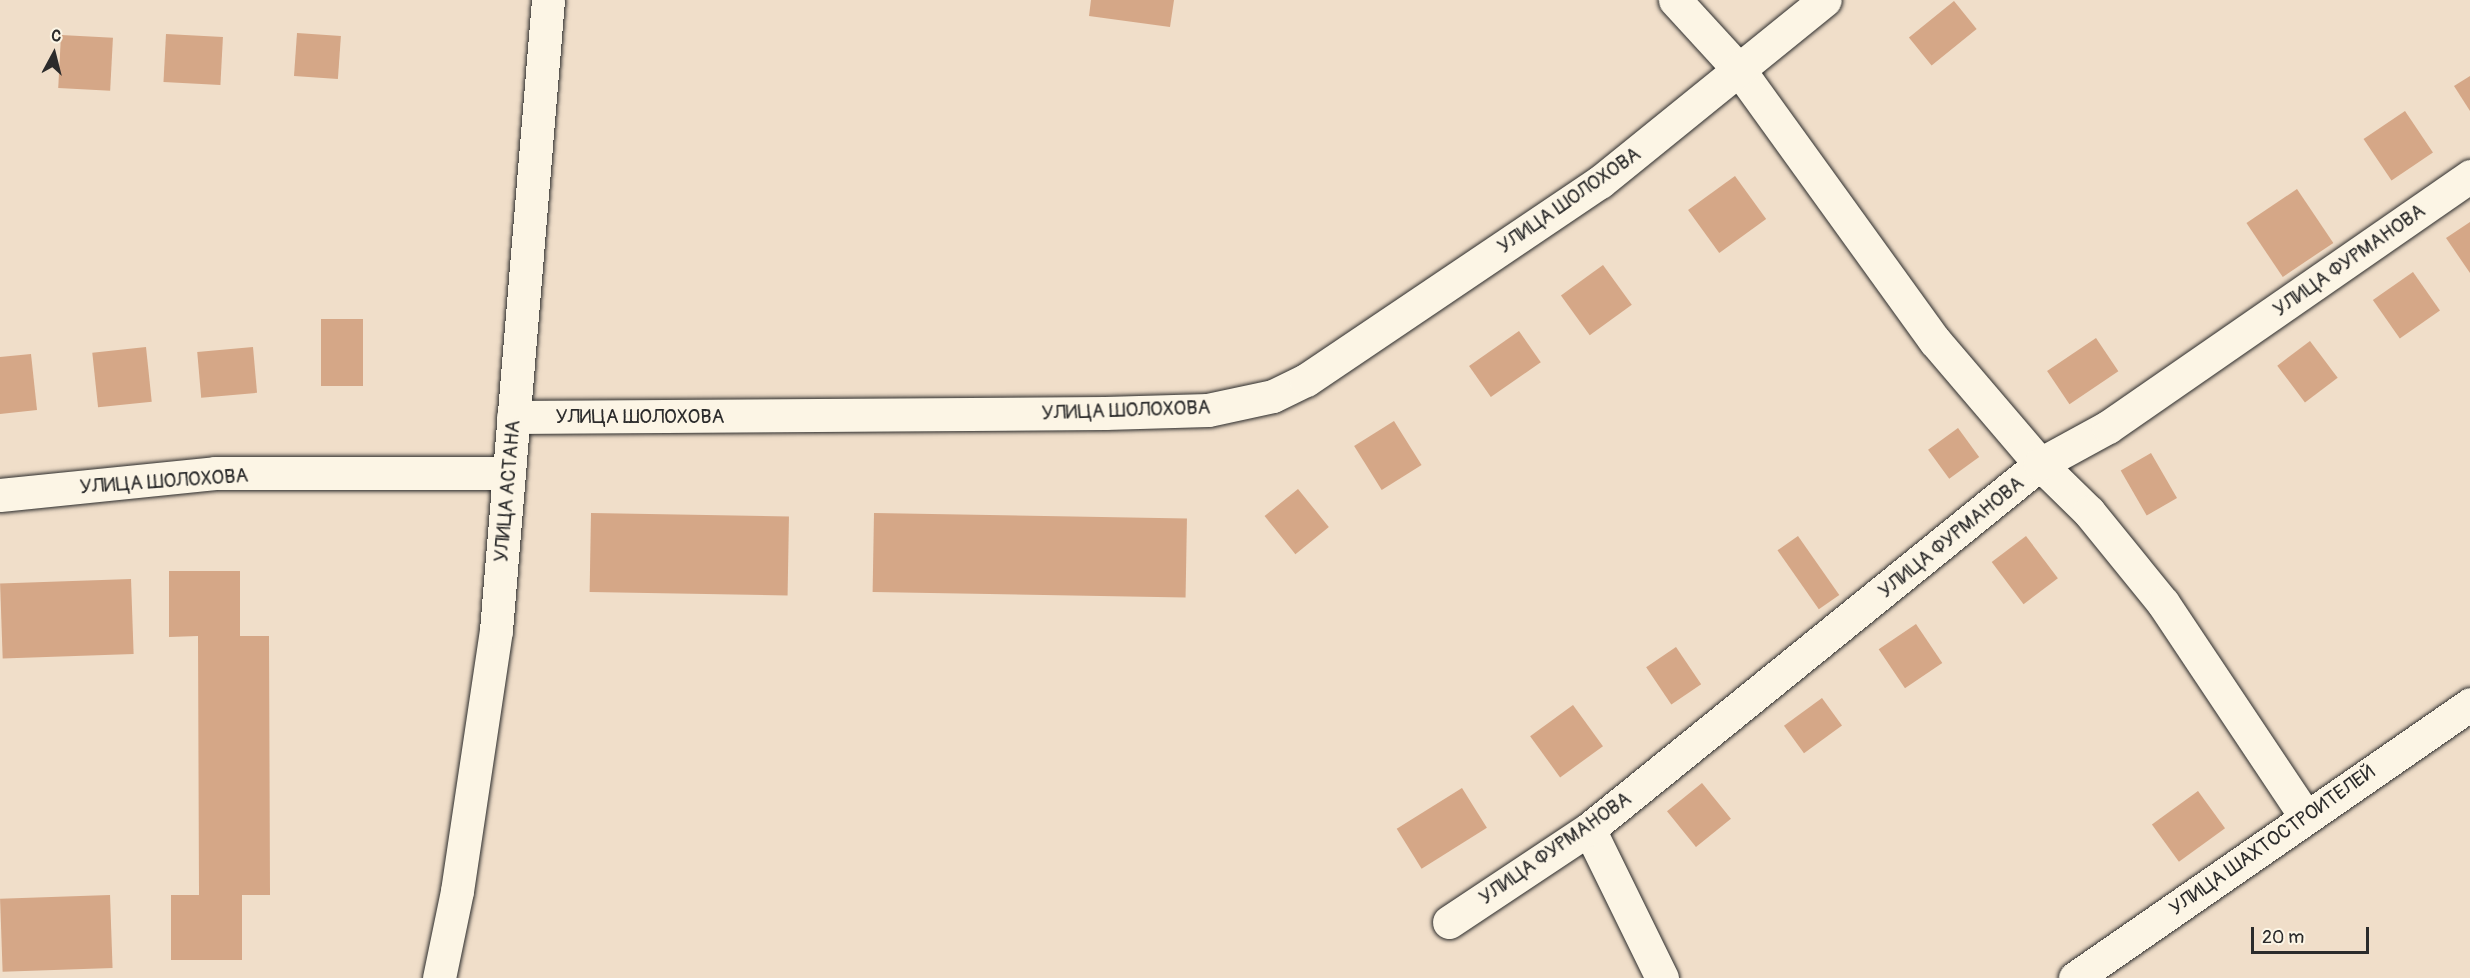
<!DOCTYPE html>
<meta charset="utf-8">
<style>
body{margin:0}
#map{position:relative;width:2470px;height:978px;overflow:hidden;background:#f0dec9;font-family:Pangolin,sans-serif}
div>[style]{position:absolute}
.building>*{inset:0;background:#d5a787;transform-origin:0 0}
.roads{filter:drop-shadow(0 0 2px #2b2b2b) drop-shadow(0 0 2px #2b2b2b)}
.minor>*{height:33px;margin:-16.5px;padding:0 16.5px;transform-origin:16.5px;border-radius:16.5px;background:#fcf5e5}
span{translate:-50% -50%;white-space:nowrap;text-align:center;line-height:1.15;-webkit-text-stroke:4.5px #fcf5e5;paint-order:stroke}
.street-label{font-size:20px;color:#2b2b2b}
.north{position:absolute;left:24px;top:24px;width:60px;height:60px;-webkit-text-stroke:4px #fcf5e5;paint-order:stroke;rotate:7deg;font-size:16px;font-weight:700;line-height:24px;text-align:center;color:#2b2b2b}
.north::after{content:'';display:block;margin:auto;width:21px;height:27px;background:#2b2b2b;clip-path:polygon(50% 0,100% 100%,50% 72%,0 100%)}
.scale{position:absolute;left:2251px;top:927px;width:118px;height:27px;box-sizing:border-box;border:3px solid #2b2b2b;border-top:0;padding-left:8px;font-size:18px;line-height:21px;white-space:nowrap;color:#2b2b2b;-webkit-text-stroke:4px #fcf5e5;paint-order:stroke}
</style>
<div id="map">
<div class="building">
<i style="clip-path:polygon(1091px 0,1174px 0,1170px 27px,1089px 16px)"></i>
<i style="left:1954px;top:1px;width:36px;height:58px;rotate:51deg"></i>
<i style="left:297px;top:33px;width:44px;height:43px;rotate:4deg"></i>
<i style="left:166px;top:34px;width:57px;height:48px;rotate:3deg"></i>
<i style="left:61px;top:35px;width:52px;height:53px;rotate:3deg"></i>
<i style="clip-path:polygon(2470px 76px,2470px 111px,2454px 86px)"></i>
<i style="left:2405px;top:111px;width:50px;height:50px;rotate:56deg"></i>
<i style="left:1735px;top:176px;width:53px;height:58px;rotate:54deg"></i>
<i style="left:2297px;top:189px;width:65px;height:61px;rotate:56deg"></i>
<i style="clip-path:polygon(2470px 222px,2470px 273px,2446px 238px)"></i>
<i style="left:1603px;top:265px;width:49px;height:52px;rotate:54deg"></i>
<i style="left:2413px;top:272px;width:47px;height:49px;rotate:55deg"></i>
<i style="left:321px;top:319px;width:42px;height:67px"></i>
<i style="left:1519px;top:331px;width:38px;height:61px;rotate:55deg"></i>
<i style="left:2096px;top:338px;width:40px;height:59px;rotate:56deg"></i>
<i style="left:2310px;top:341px;width:46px;height:41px;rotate:53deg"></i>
<i style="left:146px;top:347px;width:55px;height:54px;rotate:84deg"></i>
<i style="left:253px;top:347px;width:46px;height:56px;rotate:85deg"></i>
<i style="clip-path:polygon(31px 354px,37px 410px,0 414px,0 357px)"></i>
<i style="left:1394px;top:421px;width:52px;height:47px;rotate:58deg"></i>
<i style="left:1958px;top:428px;width:36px;height:37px;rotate:54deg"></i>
<i style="left:2151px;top:453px;width:52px;height:35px;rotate:60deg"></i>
<i style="left:1298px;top:489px;width:49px;height:43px;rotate:51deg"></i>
<i style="left:591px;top:513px;width:198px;height:79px;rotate:1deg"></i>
<i style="left:874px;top:513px;width:313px;height:79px;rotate:1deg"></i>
<i style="left:1798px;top:536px;width:72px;height:25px;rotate:55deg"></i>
<i style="left:2026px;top:536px;width:53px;height:43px;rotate:53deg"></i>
<i style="clip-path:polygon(169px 571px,240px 571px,240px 636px,269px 636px,270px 895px,242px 895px,242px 960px,171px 960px,171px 895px,199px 895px,198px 636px,169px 637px)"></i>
<i style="left:131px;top:579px;width:75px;height:131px;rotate:88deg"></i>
<i style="left:1916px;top:624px;width:47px;height:45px;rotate:56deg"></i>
<i style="left:1676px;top:647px;width:45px;height:36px;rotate:56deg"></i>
<i style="left:1822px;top:698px;width:34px;height:47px;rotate:54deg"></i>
<i style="left:1573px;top:705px;width:51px;height:53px;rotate:54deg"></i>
<i style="left:1702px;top:783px;width:46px;height:45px;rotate:51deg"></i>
<i style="left:1462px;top:788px;width:47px;height:77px;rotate:58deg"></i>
<i style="left:2198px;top:791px;width:46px;height:57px;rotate:54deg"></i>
<i style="left:110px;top:895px;width:73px;height:110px;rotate:88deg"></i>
</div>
<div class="roads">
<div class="minor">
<i style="left:1675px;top:0;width:96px;rotate:47.5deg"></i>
<i style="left:1740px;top:71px;width:333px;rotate:54.2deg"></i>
<i style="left:1935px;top:341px;width:162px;rotate:49.5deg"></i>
<i style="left:2040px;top:464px;width:69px;rotate:44.4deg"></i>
<i style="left:2089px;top:512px;width:117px;rotate:50.9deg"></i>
<i style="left:2163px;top:603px;width:256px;rotate:56.3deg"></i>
<i style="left:513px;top:417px;width:592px;rotate:-0.39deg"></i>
<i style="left:1105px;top:413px;width:103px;rotate:-1.7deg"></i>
<i style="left:1208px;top:410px;width:66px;rotate:-12.2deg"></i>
<i style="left:1273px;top:396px;width:37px;rotate:-26deg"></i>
<i style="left:1306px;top:380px;width:354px;rotate:-34deg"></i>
<i style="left:1600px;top:182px;width:289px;rotate:-39deg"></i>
<i style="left:0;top:495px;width:216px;rotate:-5.8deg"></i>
<i style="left:215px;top:473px;width:292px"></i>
<i style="left:1589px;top:829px;width:166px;rotate:63.9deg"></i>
<i style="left:1449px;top:922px;width:168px;rotate:-33.6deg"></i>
<i style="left:1589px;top:829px;width:580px;rotate:-38.98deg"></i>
<i style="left:2040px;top:464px;width:77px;rotate:-28.6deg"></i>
<i style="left:2108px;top:427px;width:441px;rotate:-34.7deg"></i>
<i style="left:439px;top:978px;width:89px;rotate:-78.3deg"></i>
<i style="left:457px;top:891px;width:264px;rotate:-81.5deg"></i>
<i style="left:496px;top:630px;width:632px;rotate:-85.28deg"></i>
<i style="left:2075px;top:978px;width:481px;rotate:-34.7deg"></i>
</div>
</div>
<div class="street-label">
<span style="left:1569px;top:200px;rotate:-35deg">УЛИЦА ШОЛОХОВА</span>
<span style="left:2349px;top:260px;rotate:-35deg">УЛИЦА ФУРМАНОВА</span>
<span style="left:1126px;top:410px;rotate:-2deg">УЛИЦА ШОЛОХОВА</span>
<span style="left:640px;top:416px">УЛИЦА ШОЛОХОВА</span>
<span style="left:164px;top:481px;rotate:-4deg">УЛИЦА ШОЛОХОВА</span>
<span style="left:507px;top:491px;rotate:-85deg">УЛИЦА АСТАНА</span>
<span style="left:1951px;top:537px;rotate:-39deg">УЛИЦА ФУРМАНОВА</span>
<span style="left:2272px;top:840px;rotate:-35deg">УЛИЦА ШАХТОСТРОИТЕЛЕЙ</span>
<span style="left:1555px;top:848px;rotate:-35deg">УЛИЦА ФУРМАНОВА</span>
</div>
<div class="north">С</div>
<div class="scale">20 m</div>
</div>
